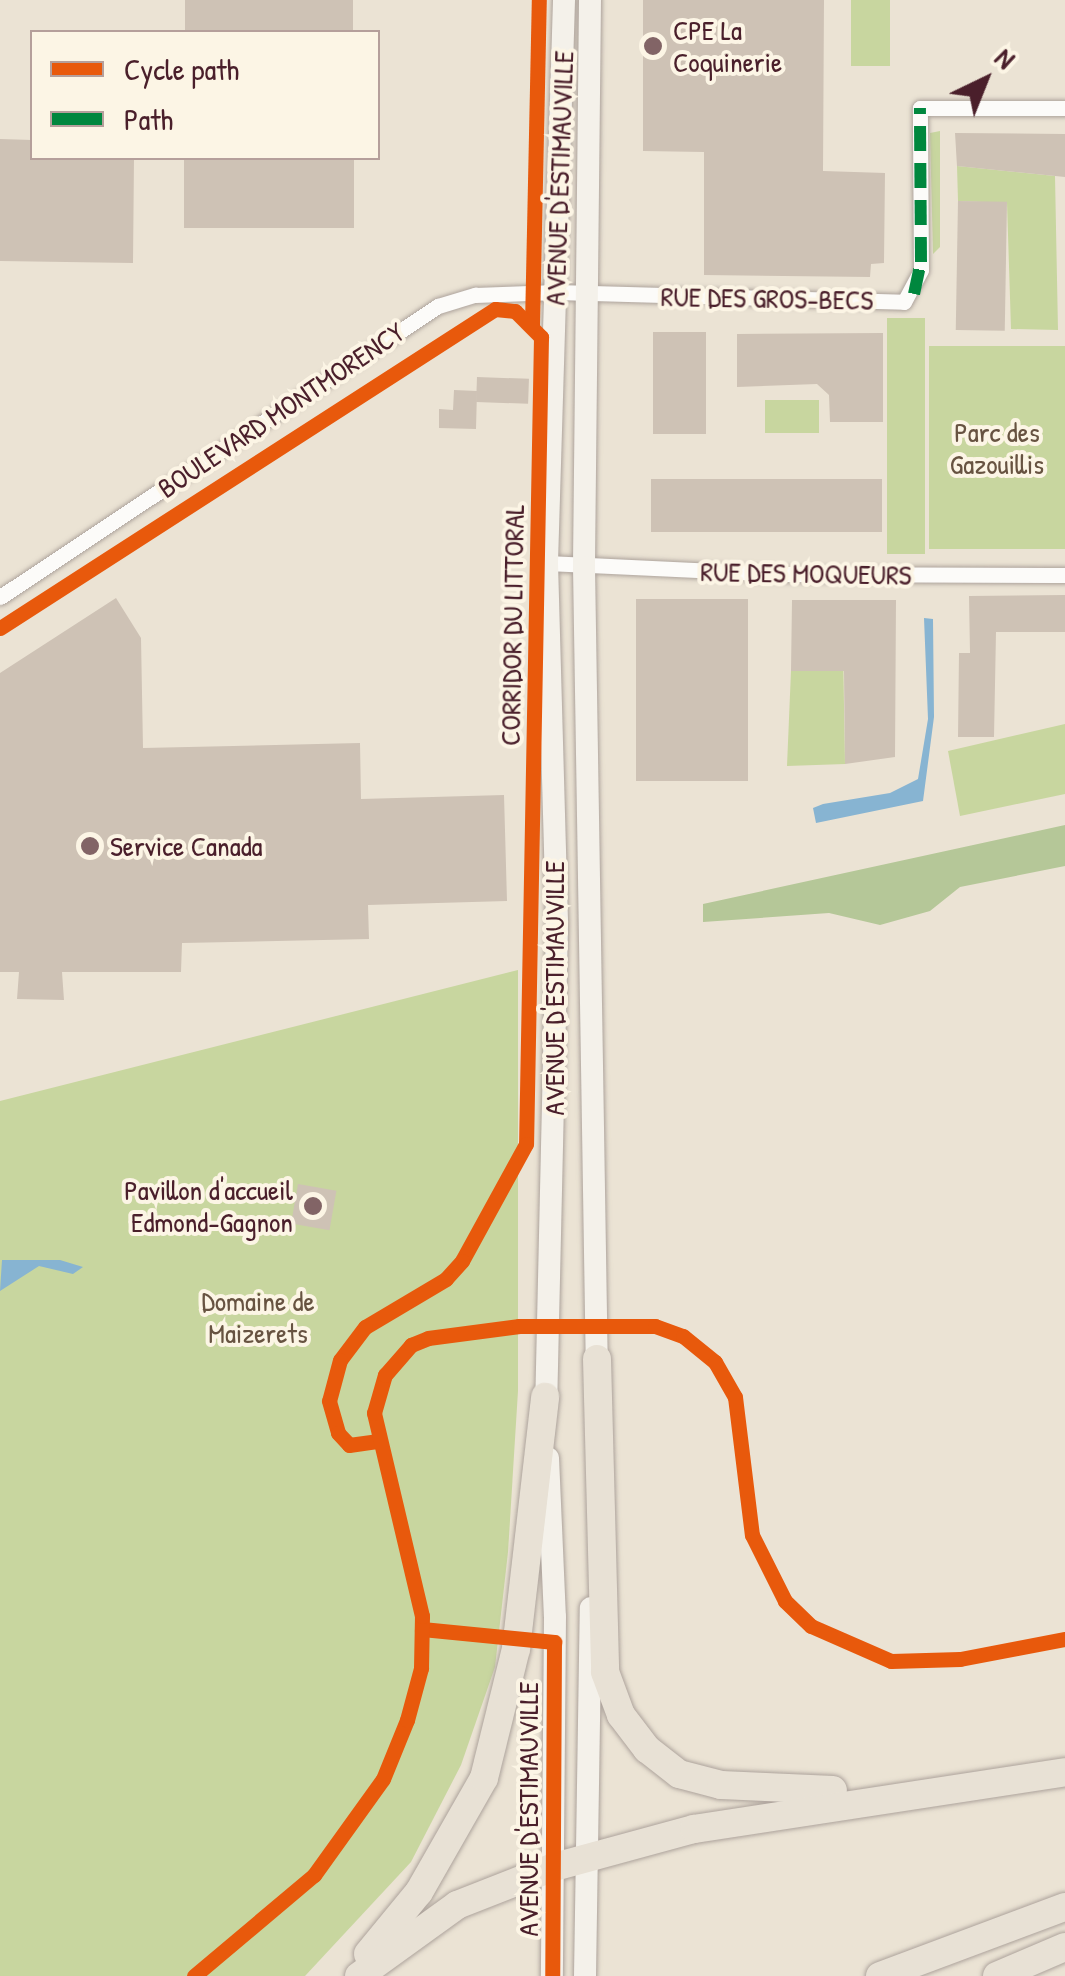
<!DOCTYPE html>
<style>
body{margin:0}
#map{position:relative;width:1065px;height:1976px;overflow:hidden;background:#ebe3d4;font-family:"Patrick Hand",sans-serif}
div>[style]{position:absolute}
.green>*{inset:0;background:#c8d69f;transform-origin:0 0}
.forest>*{inset:0;background:#b5c798}
.water>*{inset:0;background:#87b4d2}
.building>*{inset:0;background:#cec2b5;transform-origin:0 0}
.roads{filter:drop-shadow(0 0 2px #ada39c) drop-shadow(0 0 2px #ada39c)}
.minor>*{height:15px;margin:-7.5px;padding:0 7.5px;transform-origin:7.5px;border-radius:7.5px;background:#fcfbf9}
.secondary>*{height:22px;margin:-11px;padding:0 11px;transform-origin:11px;border-radius:11px;background:#f4f1ea}
.motorway>*{height:28px;margin:-14px;padding:0 14px;transform-origin:14px;border-radius:14px;background:#e8e1d5}
.quiet>*{height:12px;margin-top:-6px;transform-origin:0;background:repeating-linear-gradient(90deg,#00873e 0 25px,transparent 0 37px)}
.cycleway>*{height:15px;margin:-7.5px;padding:0 7.5px;transform-origin:7.5px;border-radius:7.5px;background:#e8590c}
.dots>*{width:28px;height:28px;translate:-50% -50%;box-sizing:border-box;border:5px solid #fcf5e5;border-radius:50%}
span{translate:-50% -50%;white-space:nowrap;text-align:center;line-height:1.15;-webkit-text-stroke:8px #fcf5e5;paint-order:stroke}
.poi-label{font-size:28px;color:#4a1f2b}
.left{translate:0 -50%;text-align:left}
.right{translate:-100% -50%;text-align:right}
.street-label{font-size:28px;color:#4a1f2b}
.park-label{font-size:28px;color:#675341}
.legend{position:absolute;left:30px;top:30px;width:350px;height:130px;box-sizing:border-box;background:#fcf5e5;border:2px solid #b59f9b;margin:0;padding:12px 18px;list-style:none;font-size:30px;color:#4a1f2b}
.legend li{display:flex;align-items:center;gap:20px;height:50px}
.legend b{width:50px;border:2px solid #b59f9b}
.north{position:absolute;left:935px;top:30px;width:100px;height:100px;-webkit-text-stroke:8px #fcf5e5;paint-order:stroke;rotate:43deg;font-size:28px;font-weight:700;line-height:40px;text-align:center;color:#4a1f2b}
.north::after{content:'';display:block;margin:auto;width:35px;height:45px;background:#4a1f2b;clip-path:polygon(50% 0,100% 100%,50% 72%,0 100%)}
</style>
<div id="map">
<div class="green">
<i style="left:851px;top:0;width:39px;height:66px"></i>
<i style="clip-path:polygon(940px 131px,940px 247px,933px 254px,930px 133px)"></i>
<i style="clip-path:polygon(957px 166px,1055px 176px,1058px 330px,1011px 329px,1007px 203px,958px 201px)"></i>
<i style="left:925px;top:318px;width:236px;height:38px;rotate:90deg"></i>
<i style="left:929px;top:346px;width:136px;height:203px"></i>
<i style="left:819px;top:400px;width:33px;height:54px;rotate:90deg"></i>
<i style="clip-path:polygon(843px 647px,845px 764px,787px 766px,791px 671px)"></i>
<i style="clip-path:polygon(1065px 724px,1065px 794px,960px 816px,948px 751px)"></i>
<i style="clip-path:polygon(518px 970px,518px 1391px,508px 1552px,495px 1667px,461px 1765px,411px 1862px,305px 1976px,0 1976px,0 1101px)"></i>
</div>
<div class="forest">
<i style="clip-path:polygon(1065px 825px,1065px 866px,960px 887px,930px 911px,880px 925px,829px 913px,703px 922px,703px 904px)"></i>
</div>
<div class="water">
<i style="clip-path:polygon(924px 618px,933px 619px,934px 717px,923px 801px,816px 823px,813px 808px,823px 804px,890px 793px,918px 779px,928px 719px)"></i>
<i style="clip-path:polygon(2px 1260px,60px 1260px,83px 1267px,73px 1274px,39px 1266px,0 1291px)"></i>
</div>
<div class="building">
<i style="left:185px;top:0;width:168px;height:32px"></i>
<i style="clip-path:polygon(643px 0,824px 0,823px 171px,885px 173px,884px 263px,871px 264px,870px 277px,704px 275px,704px 152px,643px 151px)"></i>
<i style="clip-path:polygon(955px 133px,1065px 134px,1065px 177px,957px 166px)"></i>
<i style="clip-path:polygon(0 139px,32px 140px,32px 158px,134px 158px,133px 263px,0 261px)"></i>
<i style="left:184px;top:158px;width:170px;height:70px"></i>
<i style="left:958px;top:201px;width:49px;height:129px;rotate:1deg"></i>
<i style="left:653px;top:332px;width:53px;height:102px"></i>
<i style="clip-path:polygon(883px 333px,883px 422px,830px 422px,829px 395px,817px 384px,737px 387px,737px 334px)"></i>
<i style="left:477px;top:377px;width:52px;height:25px;rotate:2deg"></i>
<i style="clip-path:polygon(454px 390px,477px 391px,476px 429px,439px 428px,439px 409px,453px 410px)"></i>
<i style="left:651px;top:479px;width:231px;height:53px"></i>
<i style="clip-path:polygon(1065px 595px,1065px 632px,996px 632px,994px 737px,958px 737px,959px 653px,970px 653px,969px 596px)"></i>
<i style="clip-path:polygon(116px 598px,141px 638px,143px 748px,360px 743px,361px 799px,504px 795px,507px 901px,368px 905px,369px 939px,182px 943px,181px 972px,62px 972px,64px 1000px,17px 999px,19px 972px,0 972px,0 673px)"></i>
<i style="left:636px;top:599px;width:112px;height:182px"></i>
<i style="clip-path:polygon(792px 600px,896px 600px,895px 757px,845px 764px,844px 671px,791px 671px)"></i>
<i style="left:298px;top:1184px;width:39px;height:40px;rotate:10deg"></i>
</div>
<div class="roads">
<div class="minor">
<i style="left:547px;top:563px;width:236px;rotate:2.7deg"></i>
<i style="left:783px;top:574px;width:282px;rotate:0.2deg"></i>
<i style="left:0;top:597px;width:526px;rotate:-33.6deg"></i>
<i style="left:438px;top:306px;width:39px;rotate:-17deg"></i>
<i style="left:475px;top:295px;width:81px;rotate:-2.1deg"></i>
<i style="left:556px;top:292px;width:348px;rotate:1.6deg"></i>
<i style="left:904px;top:302px;width:36px;rotate:-62deg"></i>
<i style="left:921px;top:270px;width:162px;rotate:-90.4deg"></i>
<i style="left:920px;top:108px;width:145px"></i>
</div>
<div class="secondary">
<i style="left:590px;top:0;width:567px;rotate:90.61deg"></i>
<i style="left:584px;top:567px;width:809px;rotate:89.08deg"></i>
<i style="left:546px;top:1411px;width:490px;rotate:-88.7deg"></i>
<i style="left:557px;top:921px;width:358px;rotate:-91.6deg"></i>
<i style="left:547px;top:563px;width:563px;rotate:-88.27deg"></i>
<i style="left:548px;top:1458px;width:159px;rotate:87.5deg"></i>
<i style="left:555px;top:1617px;width:359px;rotate:90.5deg"></i>
<i style="left:585px;top:1976px;width:368px;rotate:-89.1deg"></i>
</div>
<div class="motorway">
<i style="left:597px;top:1359px;width:313px;rotate:88.5deg"></i>
<i style="left:605px;top:1672px;width:46px;rotate:69.6deg"></i>
<i style="left:621px;top:1715px;width:43px;rotate:52.6deg"></i>
<i style="left:647px;top:1749px;width:41px;rotate:38deg"></i>
<i style="left:679px;top:1774px;width:43px;rotate:14.7deg"></i>
<i style="left:721px;top:1785px;width:112px;rotate:2.6deg"></i>
<i style="left:368px;top:1954px;width:80px;rotate:-50.6deg"></i>
<i style="left:419px;top:1892px;width:131px;rotate:-60.3deg"></i>
<i style="left:484px;top:1778px;width:133px;rotate:-76.1deg"></i>
<i style="left:516px;top:1649px;width:254px;rotate:-83.4deg"></i>
<i style="left:359px;top:1976px;width:121px;rotate:-35.9deg"></i>
<i style="left:457px;top:1905px;width:104px;rotate:-21.4deg"></i>
<i style="left:554px;top:1867px;width:145px;rotate:-15.2deg"></i>
<i style="left:694px;top:1829px;width:375px;rotate:-8.7deg"></i>
<i style="left:880px;top:1976px;width:197px;rotate:-20.5deg"></i>
<i style="left:997px;top:1976px;width:74px;rotate:-23.1deg"></i>
</div>
</div>
<div class="quiet">
<i style="left:914px;top:294px;width:33px;rotate:-78deg"></i>
<i style="left:921px;top:262px;width:154px;rotate:-90.4deg"></i>
</div>
<div class="cycleway">
<i style="left:532px;top:325px;width:325px;rotate:-88.8deg"></i>
<i style="left:0;top:628px;width:589px;rotate:-32.8deg"></i>
<i style="left:495px;top:309px;width:20px;rotate:6deg"></i>
<i style="left:515px;top:311px;width:37px;rotate:45deg"></i>
<i style="left:541px;top:337px;width:807px;rotate:91.06deg"></i>
<i style="left:526px;top:1144px;width:133px;rotate:118.7deg"></i>
<i style="left:462px;top:1261px;width:24px;rotate:132deg"></i>
<i style="left:446px;top:1279px;width:94px;rotate:149.3deg"></i>
<i style="left:365px;top:1327px;width:41px;rotate:127.1deg"></i>
<i style="left:340px;top:1360px;width:42px;rotate:105deg"></i>
<i style="left:329px;top:1401px;width:33px;rotate:74deg"></i>
<i style="left:338px;top:1433px;width:16px;rotate:47deg"></i>
<i style="left:349px;top:1445px;width:28px;rotate:-8deg"></i>
<i style="left:422px;top:1629px;width:133px;rotate:5.6deg"></i>
<i style="left:554px;top:1642px;width:334px;rotate:90.3deg"></i>
<i style="left:194px;top:1976px;width:157px;rotate:-40.1deg"></i>
<i style="left:314px;top:1875px;width:118px;rotate:-54.3deg"></i>
<i style="left:383px;top:1779px;width:64px;rotate:-67.9deg"></i>
<i style="left:407px;top:1720px;width:54px;rotate:-74.9deg"></i>
<i style="left:421px;top:1668px;width:52px;rotate:-88.9deg"></i>
<i style="left:422px;top:1616px;width:209px;rotate:-103.3deg"></i>
<i style="left:374px;top:1413px;width:40px;rotate:-74deg"></i>
<i style="left:385px;top:1375px;width:40px;rotate:-49deg"></i>
<i style="left:411px;top:1345px;width:18px;rotate:-22deg"></i>
<i style="left:428px;top:1338px;width:92px;rotate:-7.5deg"></i>
<i style="left:519px;top:1326px;width:136px"></i>
<i style="left:655px;top:1326px;width:30px;rotate:20deg"></i>
<i style="left:683px;top:1336px;width:41px;rotate:39.1deg"></i>
<i style="left:715px;top:1362px;width:40px;rotate:60.3deg"></i>
<i style="left:735px;top:1397px;width:139px;rotate:83deg"></i>
<i style="left:752px;top:1535px;width:74px;rotate:63.4deg"></i>
<i style="left:785px;top:1601px;width:36px;rotate:44deg"></i>
<i style="left:811px;top:1626px;width:87px;rotate:23.6deg"></i>
<i style="left:891px;top:1661px;width:69px;rotate:-1.7deg"></i>
<i style="left:960px;top:1659px;width:107px;rotate:-10.8deg"></i>
</div>
<div class="dots">
<i style="left:653px;top:46px;background:#826466"></i>
<i style="left:90px;top:846px;background:#826466"></i>
<i style="left:313px;top:1206px;background:#826466"></i>
</div>
<div class="poi-label">
<span class="left" style="left:673px;top:46px">CPE La<br>Coquinerie</span>
<span class="left" style="left:110px;top:846px">Service Canada</span>
<span class="right" style="left:293px;top:1206px">Pavillon d'accueil<br>Edmond-Gagnon</span>
</div>
<div class="street-label">
<span style="left:559px;top:178px;rotate:-88deg">AVENUE D'ESTIMAUVILLE</span>
<span style="left:767px;top:298px;rotate:1deg">RUE DES GROS-BECS</span>
<span style="left:281px;top:410px;rotate:-34deg">BOULEVARD MONTMORENCY</span>
<span style="left:806px;top:573px;rotate:1deg">RUE DES MOQUEURS</span>
<span style="left:512px;top:625px;rotate:-89deg">CORRIDOR DU LITTORAL</span>
<span style="left:554px;top:988px;rotate:-90deg">AVENUE D'ESTIMAUVILLE</span>
<span style="left:528px;top:1809px;rotate:-90deg">AVENUE D'ESTIMAUVILLE</span>
</div>
<div class="park-label">
<span style="left:997px;top:448px">Parc des<br>Gazouillis</span>
<span style="left:258px;top:1317px">Domaine de<br>Maizerets</span>
</div>
<ul class="legend">
<li><b style="height:12px;background:#e8590c"></b>Cycle path</li>
<li><b style="height:12px;background:#00873e"></b>Path</li>
</ul>
<div class="north">N</div>
</div>
